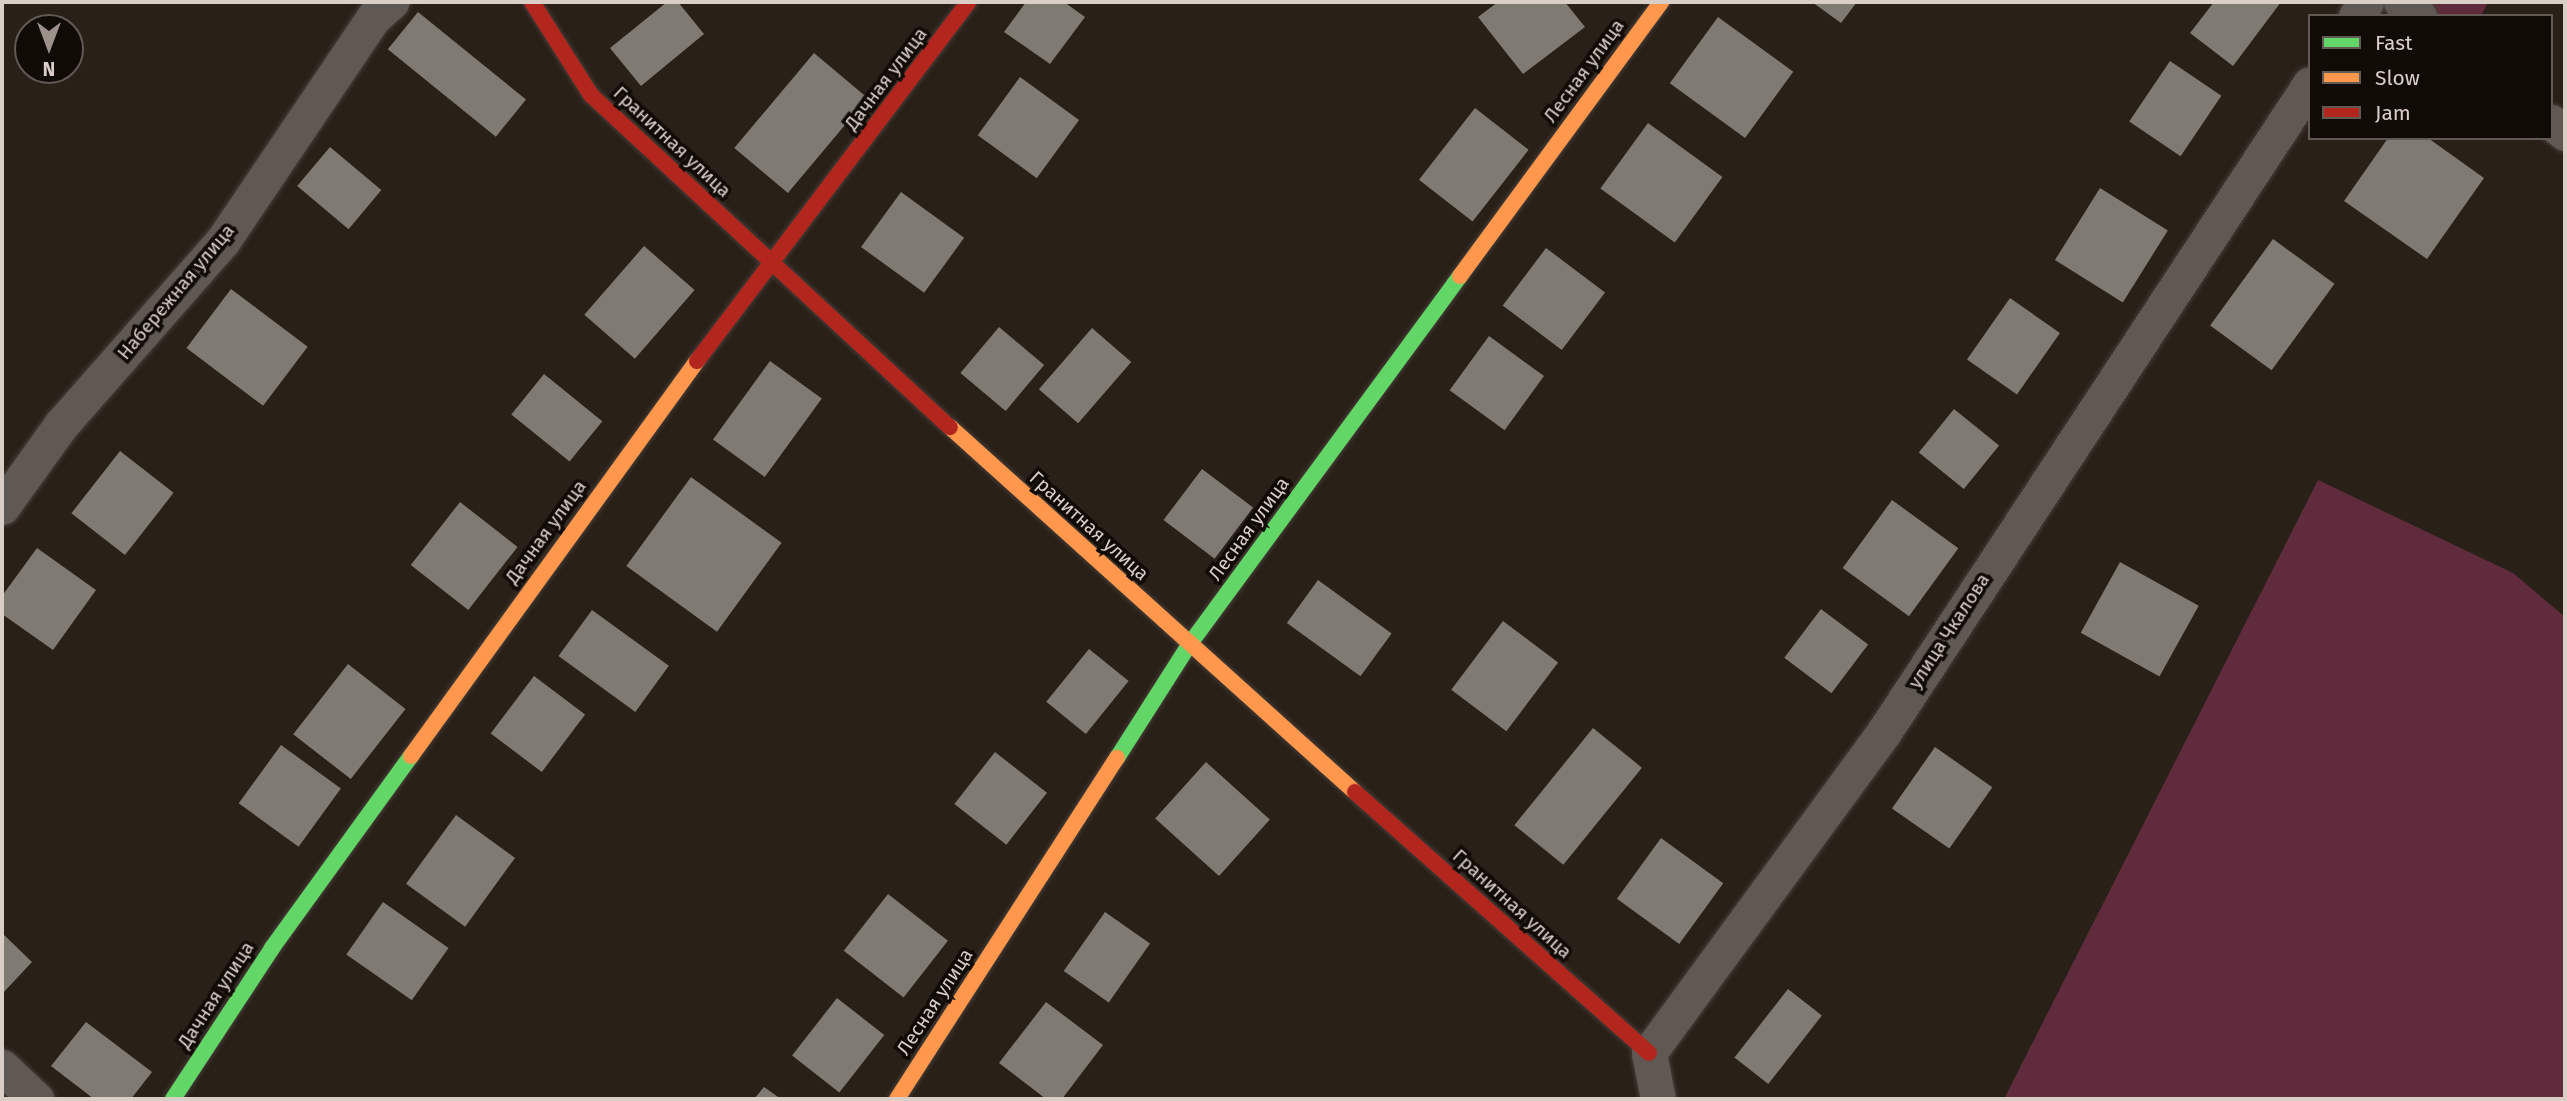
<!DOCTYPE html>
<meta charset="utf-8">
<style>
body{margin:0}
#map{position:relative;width:2567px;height:1101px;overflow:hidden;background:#292018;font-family:"Fira Sans",sans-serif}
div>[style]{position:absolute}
.green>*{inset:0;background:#602c3d}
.building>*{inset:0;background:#7f7a72;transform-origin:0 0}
.roads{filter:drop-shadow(0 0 2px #453d37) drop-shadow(0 0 2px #453d37)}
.street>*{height:35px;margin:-17.5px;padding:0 17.5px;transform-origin:17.5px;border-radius:17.5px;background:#605853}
.fast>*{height:16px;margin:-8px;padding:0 8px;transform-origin:8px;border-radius:8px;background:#63d668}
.slow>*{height:16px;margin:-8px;padding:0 8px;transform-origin:8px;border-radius:8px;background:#ff974d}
.jam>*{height:16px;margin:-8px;padding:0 8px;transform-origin:8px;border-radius:8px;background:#b3261e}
span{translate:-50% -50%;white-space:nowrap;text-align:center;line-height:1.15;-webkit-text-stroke:7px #110b06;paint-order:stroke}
.street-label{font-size:19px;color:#dacfc7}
.frame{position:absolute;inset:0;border:4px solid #dacfc7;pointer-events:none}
.legend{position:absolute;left:2308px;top:14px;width:245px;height:126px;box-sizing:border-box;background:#110b06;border:2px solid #615953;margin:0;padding:9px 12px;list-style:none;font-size:21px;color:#dacfc7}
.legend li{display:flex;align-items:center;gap:14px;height:35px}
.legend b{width:35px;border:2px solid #615953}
.north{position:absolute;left:14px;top:14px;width:70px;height:70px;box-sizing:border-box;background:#110b06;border:2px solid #615953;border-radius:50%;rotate:180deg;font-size:19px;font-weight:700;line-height:28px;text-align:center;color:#dacfc7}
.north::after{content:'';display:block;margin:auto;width:24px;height:32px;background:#9c928a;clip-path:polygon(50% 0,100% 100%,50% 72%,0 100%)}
</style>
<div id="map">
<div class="green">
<i style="clip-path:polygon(2423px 2px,2488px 2px,2481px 16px,2439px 16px)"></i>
<i style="clip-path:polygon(2318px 480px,2513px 573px,2565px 617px,2565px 1099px,2004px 1099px)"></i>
</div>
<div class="building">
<i style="clip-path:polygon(667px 2px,678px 2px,704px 34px,641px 86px,610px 48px)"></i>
<i style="clip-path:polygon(1026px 2px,1064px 2px,1085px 17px,1050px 64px,1004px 32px)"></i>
<i style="clip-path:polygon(1498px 2px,1565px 2px,1585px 27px,1523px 74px,1478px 17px)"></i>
<i style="clip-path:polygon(1812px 2px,1857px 2px,1841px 23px)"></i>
<i style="clip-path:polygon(2214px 2px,2281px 2px,2233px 66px,2190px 33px)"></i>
<i style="left:418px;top:12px;width:139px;height:48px;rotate:39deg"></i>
<i style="left:1718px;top:17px;width:93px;height:82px;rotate:36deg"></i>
<i style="left:814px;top:53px;width:70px;height:124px;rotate:40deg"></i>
<i style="left:2170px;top:61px;width:62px;height:73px;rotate:34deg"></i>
<i style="left:1020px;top:77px;width:73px;height:72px;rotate:36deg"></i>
<i style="left:1475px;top:108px;width:68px;height:91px;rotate:38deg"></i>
<i style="left:1648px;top:123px;width:92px;height:81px;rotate:36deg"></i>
<i style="clip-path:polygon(2388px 138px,2428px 138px,2484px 178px,2427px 259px,2344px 201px)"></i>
<i style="left:330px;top:147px;width:67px;height:51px;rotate:40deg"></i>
<i style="left:2100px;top:188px;width:80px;height:85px;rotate:32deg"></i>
<i style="left:901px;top:192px;width:78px;height:68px;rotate:36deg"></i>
<i style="left:2273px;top:239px;width:76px;height:107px;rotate:36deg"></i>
<i style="left:644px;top:246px;width:67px;height:91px;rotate:41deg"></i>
<i style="left:1546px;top:248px;width:74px;height:72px;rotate:37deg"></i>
<i style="left:231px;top:289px;width:96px;height:74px;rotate:37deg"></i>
<i style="left:2010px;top:298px;width:61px;height:75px;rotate:35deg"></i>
<i style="left:999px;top:327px;width:59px;height:60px;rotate:40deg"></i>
<i style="left:1092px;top:328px;width:52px;height:81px;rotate:41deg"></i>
<i style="left:1489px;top:336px;width:68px;height:67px;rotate:36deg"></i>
<i style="left:770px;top:361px;width:64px;height:97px;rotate:36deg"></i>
<i style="left:544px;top:374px;width:75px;height:52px;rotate:39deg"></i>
<i style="left:1954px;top:409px;width:58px;height:56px;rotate:39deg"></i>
<i style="left:120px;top:451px;width:68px;height:79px;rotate:38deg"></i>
<i style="left:1202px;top:469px;width:64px;height:64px;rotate:37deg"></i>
<i style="left:691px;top:477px;width:112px;height:110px;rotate:36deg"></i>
<i style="left:1892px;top:500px;width:82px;height:84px;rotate:36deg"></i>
<i style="left:460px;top:502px;width:73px;height:80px;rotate:38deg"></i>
<i style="clip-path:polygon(37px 548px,96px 590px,53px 650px,2px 614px,2px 596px)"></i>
<i style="left:2120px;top:562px;width:90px;height:81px;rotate:29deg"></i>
<i style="left:1318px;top:580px;width:91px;height:53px;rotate:36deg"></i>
<i style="left:1821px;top:609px;width:59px;height:61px;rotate:37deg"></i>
<i style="left:592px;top:610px;width:95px;height:57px;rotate:36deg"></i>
<i style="left:1503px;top:621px;width:69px;height:86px;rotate:37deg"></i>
<i style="left:1089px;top:649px;width:51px;height:68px;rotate:39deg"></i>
<i style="left:348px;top:664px;width:73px;height:89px;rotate:38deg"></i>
<i style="left:534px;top:676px;width:64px;height:72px;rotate:37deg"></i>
<i style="left:1593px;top:728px;width:63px;height:125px;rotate:39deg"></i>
<i style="left:281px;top:745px;width:74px;height:72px;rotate:36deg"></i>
<i style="left:1935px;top:747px;width:70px;height:75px;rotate:35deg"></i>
<i style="left:995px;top:752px;width:66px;height:66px;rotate:38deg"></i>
<i style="left:1206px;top:762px;width:86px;height:76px;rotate:42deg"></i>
<i style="left:456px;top:815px;width:73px;height:85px;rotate:36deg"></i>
<i style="left:1661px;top:838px;width:77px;height:75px;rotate:36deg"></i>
<i style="left:888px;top:894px;width:76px;height:72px;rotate:38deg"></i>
<i style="left:383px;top:902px;width:80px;height:64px;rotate:35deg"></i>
<i style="left:1105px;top:912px;width:55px;height:72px;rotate:35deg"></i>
<i style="clip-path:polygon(2px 933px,32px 962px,2px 994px)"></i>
<i style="left:1788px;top:989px;width:43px;height:87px;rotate:38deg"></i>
<i style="left:837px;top:998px;width:60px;height:73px;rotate:38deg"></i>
<i style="clip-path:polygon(1046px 1002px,1103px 1045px,1062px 1099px,1046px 1099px,999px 1063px)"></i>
<i style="clip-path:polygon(86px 1022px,152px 1072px,131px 1099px,94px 1099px,51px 1066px)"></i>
<i style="clip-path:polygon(764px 1087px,781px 1099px,754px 1099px)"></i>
</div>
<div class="roads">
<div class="street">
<i style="left:2401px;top:2px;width:23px;rotate:38deg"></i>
<i style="left:2356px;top:16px;width:17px;rotate:-54deg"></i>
<i style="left:2551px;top:122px;width:18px;rotate:38deg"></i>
<i style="left:2px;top:507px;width:101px;rotate:-54.3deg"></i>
<i style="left:61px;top:425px;width:244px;rotate:-48.7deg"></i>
<i style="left:222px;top:242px;width:272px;rotate:-56deg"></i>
<i style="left:374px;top:17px;width:23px;rotate:-41deg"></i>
<i style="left:2px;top:1067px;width:47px;rotate:43.3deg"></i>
<i style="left:1658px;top:1099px;width:47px;rotate:-101.1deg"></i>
<i style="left:1649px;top:1053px;width:398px;rotate:-53.8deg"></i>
<i style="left:1884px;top:732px;width:775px;rotate:-56.68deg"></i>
</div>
<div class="fast">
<i style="left:1117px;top:758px;width:134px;rotate:-57.5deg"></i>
<i style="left:1189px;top:645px;width:458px;rotate:-53.7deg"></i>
<i style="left:173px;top:1099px;width:181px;rotate:-56.7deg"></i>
<i style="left:272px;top:948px;width:237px;rotate:-54.1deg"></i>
</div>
<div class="slow">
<i style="left:1460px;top:276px;width:340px;rotate:-53.7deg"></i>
<i style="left:950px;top:427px;width:545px;rotate:42.03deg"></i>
<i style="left:411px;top:756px;width:488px;rotate:-54.1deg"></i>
<i style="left:897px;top:1099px;width:406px;rotate:-57.2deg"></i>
</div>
<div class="jam">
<i style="left:532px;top:2px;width:110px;rotate:57.6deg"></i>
<i style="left:591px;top:95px;width:489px;rotate:42.8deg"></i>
<i style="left:697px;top:361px;width:450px;rotate:-52.9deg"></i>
<i style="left:1355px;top:792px;width:393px;rotate:41.6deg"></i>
</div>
</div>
<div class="street-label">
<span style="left:1584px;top:71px;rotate:-54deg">Лесная улица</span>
<span style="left:886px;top:79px;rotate:-53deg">Дачная улица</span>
<span style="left:672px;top:142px;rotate:43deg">Гранитная улица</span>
<span style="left:176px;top:292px;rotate:-50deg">Набережная улица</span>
<span style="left:1089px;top:526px;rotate:42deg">Гранитная улица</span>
<span style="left:1249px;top:529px;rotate:-54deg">Лесная улица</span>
<span style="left:546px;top:532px;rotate:-54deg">Дачная улица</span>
<span style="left:1949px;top:631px;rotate:-57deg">улица Чкалова</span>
<span style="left:1512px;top:904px;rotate:42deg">Гранитная улица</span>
<span style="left:216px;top:995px;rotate:-57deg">Дачная улица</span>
<span style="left:935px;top:1002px;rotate:-57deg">Лесная улица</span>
</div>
<div class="frame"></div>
<ul class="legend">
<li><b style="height:9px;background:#63d668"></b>Fast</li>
<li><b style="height:9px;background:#ff974d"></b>Slow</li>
<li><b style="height:9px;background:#b3261e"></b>Jam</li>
</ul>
<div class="north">N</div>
</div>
